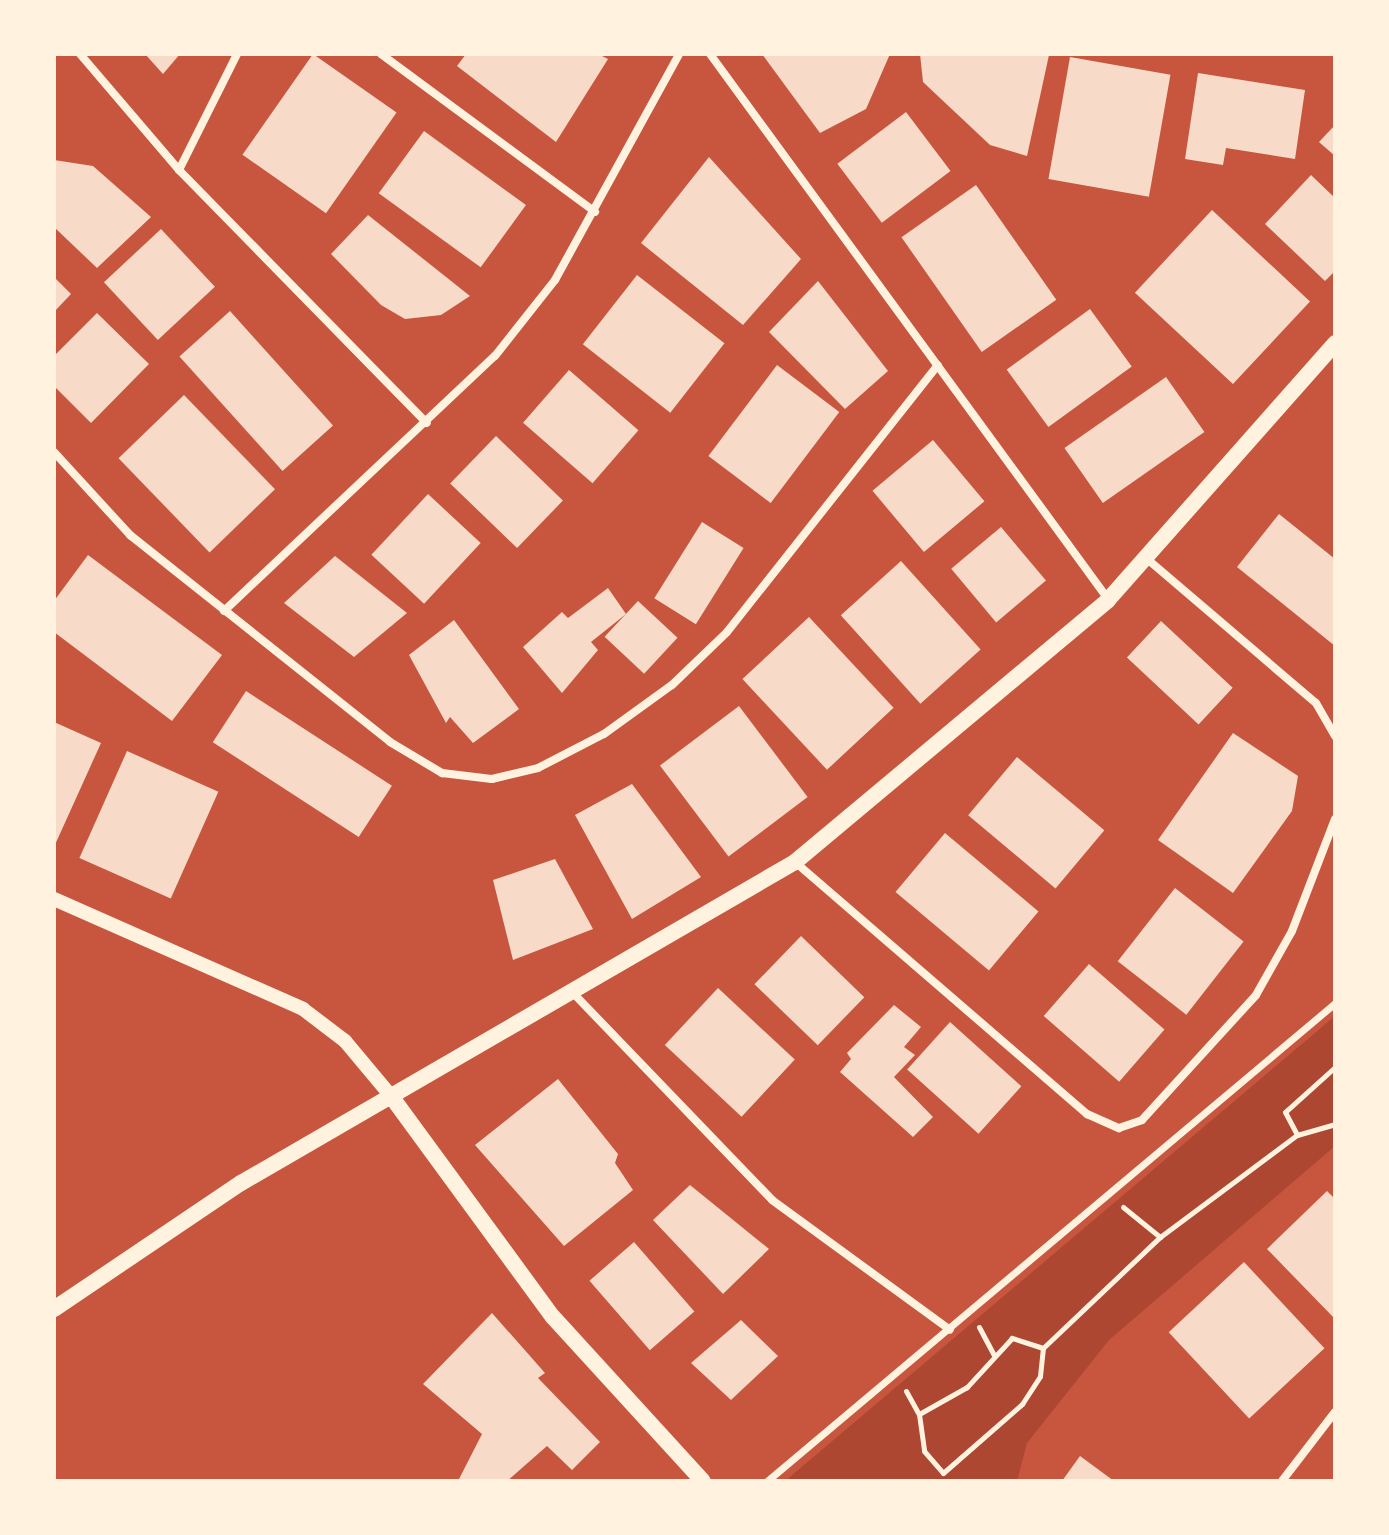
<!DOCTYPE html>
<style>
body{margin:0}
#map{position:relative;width:1389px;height:1535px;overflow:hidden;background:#c8553d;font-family:"PT Sans Narrow",sans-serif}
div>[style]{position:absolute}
.green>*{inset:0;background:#ae4732}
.building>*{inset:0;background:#f7dbc8;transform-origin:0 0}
.path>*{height:5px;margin:-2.5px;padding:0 2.5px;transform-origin:2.5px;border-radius:2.5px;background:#fff3e0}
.pedestrian>*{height:7px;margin:-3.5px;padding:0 3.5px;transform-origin:3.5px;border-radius:3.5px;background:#fff3e0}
.minor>*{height:8px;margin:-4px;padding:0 4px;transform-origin:4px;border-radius:4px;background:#fff3e0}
.tertiary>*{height:14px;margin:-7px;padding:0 7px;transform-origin:7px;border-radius:7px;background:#fff3e0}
.secondary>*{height:16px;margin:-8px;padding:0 8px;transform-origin:8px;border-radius:8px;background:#fff3e0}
span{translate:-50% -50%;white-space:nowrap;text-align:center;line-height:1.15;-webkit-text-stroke:6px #fff3e0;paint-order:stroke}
.frame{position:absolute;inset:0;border:56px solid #fff3e0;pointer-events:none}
</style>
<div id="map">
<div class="green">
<i style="clip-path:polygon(1335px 1016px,1335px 1146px,1109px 1340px,1027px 1443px,1017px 1481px,785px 1481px)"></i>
</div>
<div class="building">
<i style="clip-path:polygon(145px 54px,180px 54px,163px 74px)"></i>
<i style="left:313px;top:54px;width:102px;height:123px;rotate:35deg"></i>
<i style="clip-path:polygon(466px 54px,598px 54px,608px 59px,556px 142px,457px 66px)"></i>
<i style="clip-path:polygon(762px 54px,890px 54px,866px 109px,820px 133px)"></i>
<i style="clip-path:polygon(920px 54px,1049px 55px,1027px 156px,990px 145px,923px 82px)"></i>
<i style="left:1070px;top:57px;width:102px;height:124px;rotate:10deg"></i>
<i style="clip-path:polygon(1198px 73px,1305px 90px,1295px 159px,1226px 148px,1223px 165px,1185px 159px)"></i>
<i style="left:906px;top:112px;width:74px;height:86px;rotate:53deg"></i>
<i style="clip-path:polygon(1335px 125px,1335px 156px,1319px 142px)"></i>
<i style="left:424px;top:131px;width:126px;height:77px;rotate:36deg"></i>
<i style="clip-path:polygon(709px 157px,801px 259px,743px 325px,641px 243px)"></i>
<i style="clip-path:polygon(54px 160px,93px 166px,151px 217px,97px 268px,54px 227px)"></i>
<i style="clip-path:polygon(1311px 175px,1335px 198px,1335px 271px,1325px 281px,1265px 224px)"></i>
<i style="left:976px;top:185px;width:140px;height:91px;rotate:55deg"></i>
<i style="left:1212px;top:210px;width:134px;height:113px;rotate:43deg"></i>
<i style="clip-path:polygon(368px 215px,470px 296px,441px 315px,405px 319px,381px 305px,331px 254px)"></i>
<i style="left:161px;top:229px;width:79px;height:78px;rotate:47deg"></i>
<i style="left:637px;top:275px;width:111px;height:88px;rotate:38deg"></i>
<i style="clip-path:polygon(54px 277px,71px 294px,54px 312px)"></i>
<i style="clip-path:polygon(818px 281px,888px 371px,845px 409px,769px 332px)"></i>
<i style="left:1090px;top:309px;width:71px;height:103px;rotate:54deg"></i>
<i style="left:230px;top:311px;width:154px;height:68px;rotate:48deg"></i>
<i style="clip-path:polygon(97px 313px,149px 364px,91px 423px,54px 386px,54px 356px)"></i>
<i style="left:777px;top:365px;width:78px;height:114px;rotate:37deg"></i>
<i style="left:569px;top:370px;width:92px;height:70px;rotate:41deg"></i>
<i style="left:1166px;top:377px;width:67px;height:124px;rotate:55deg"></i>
<i style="left:184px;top:395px;width:131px;height:91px;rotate:46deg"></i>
<i style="left:496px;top:436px;width:93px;height:66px;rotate:44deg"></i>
<i style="left:933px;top:440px;width:80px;height:79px;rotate:50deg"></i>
<i style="left:428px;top:494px;width:72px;height:83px;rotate:43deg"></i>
<i style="clip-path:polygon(1279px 514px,1335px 559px,1335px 646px,1237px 567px)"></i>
<i style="left:702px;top:522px;width:49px;height:90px;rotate:32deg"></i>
<i style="left:1001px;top:527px;width:70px;height:65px;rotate:50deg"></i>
<i style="clip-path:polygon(88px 555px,222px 655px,172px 721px,54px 632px,54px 601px)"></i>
<i style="clip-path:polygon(335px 556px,407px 613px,354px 657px,284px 603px)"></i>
<i style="left:901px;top:561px;width:119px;height:81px;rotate:48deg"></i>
<i style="clip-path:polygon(608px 588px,626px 614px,591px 642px,598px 650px,562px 693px,523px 647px,562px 612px,568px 618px)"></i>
<i style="left:638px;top:601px;width:54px;height:49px;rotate:43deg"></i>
<i style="left:809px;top:617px;width:124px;height:91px;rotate:47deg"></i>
<i style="clip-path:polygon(454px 620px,519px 709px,473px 743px,450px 717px,446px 723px,409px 655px)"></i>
<i style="left:1161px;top:621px;width:98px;height:50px;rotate:43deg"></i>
<i style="left:246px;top:691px;width:174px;height:61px;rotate:33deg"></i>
<i style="left:739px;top:706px;width:114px;height:99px;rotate:53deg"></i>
<i style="clip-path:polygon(54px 722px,101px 743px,54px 847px)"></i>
<i style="clip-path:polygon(1233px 733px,1298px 776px,1292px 811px,1233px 893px,1158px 840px)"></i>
<i style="left:127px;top:751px;width:100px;height:117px;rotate:24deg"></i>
<i style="left:1017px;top:757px;width:114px;height:76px;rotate:40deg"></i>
<i style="clip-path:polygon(632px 784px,701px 877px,632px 919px,575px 815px)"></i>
<i style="left:945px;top:833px;width:122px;height:77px;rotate:40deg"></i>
<i style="clip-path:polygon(555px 859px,593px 929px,513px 960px,493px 880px)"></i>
<i style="left:1175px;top:888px;width:87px;height:93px;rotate:38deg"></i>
<i style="left:801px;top:936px;width:88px;height:67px;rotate:44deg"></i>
<i style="left:1089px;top:964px;width:100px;height:69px;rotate:41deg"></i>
<i style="left:718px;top:988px;width:105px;height:78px;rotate:43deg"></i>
<i style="clip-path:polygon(894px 1005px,921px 1027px,904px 1047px,915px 1055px,894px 1077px,933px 1117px,913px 1137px,840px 1072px,851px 1059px,847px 1053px)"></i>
<i style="left:950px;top:1022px;width:96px;height:64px;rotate:42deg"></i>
<i style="clip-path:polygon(558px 1079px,618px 1154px,615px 1163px,633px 1190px,564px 1246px,475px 1145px)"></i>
<i style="clip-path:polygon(690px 1185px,769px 1249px,723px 1294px,653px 1220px)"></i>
<i style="clip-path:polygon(1327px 1191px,1335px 1199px,1335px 1319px,1267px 1249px)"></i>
<i style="left:634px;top:1242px;width:92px;height:59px;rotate:49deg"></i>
<i style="left:1244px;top:1262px;width:118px;height:103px;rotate:47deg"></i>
<i style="clip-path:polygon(492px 1313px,545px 1373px,538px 1378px,600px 1442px,572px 1470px,547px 1446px,507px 1481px,458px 1481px,482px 1434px,423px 1384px)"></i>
<i style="clip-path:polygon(741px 1320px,778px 1356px,731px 1400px,691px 1363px)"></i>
<i style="clip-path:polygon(1080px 1456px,1114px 1481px,1062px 1481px)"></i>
</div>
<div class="path">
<i style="left:1335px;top:1067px;width:67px;rotate:138deg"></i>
<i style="left:1285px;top:1112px;width:26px;rotate:62deg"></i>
<i style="left:1297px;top:1135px;width:40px;rotate:-16deg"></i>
<i style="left:1123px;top:1207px;width:48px;rotate:39deg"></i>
<i style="left:979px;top:1327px;width:32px;rotate:62deg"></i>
<i style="left:1043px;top:1348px;width:33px;rotate:-162deg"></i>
<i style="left:1012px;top:1338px;width:67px;rotate:132.6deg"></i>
<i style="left:967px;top:1387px;width:55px;rotate:150.6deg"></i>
<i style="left:919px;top:1414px;width:37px;rotate:82deg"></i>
<i style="left:924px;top:1451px;width:29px;rotate:49deg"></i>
<i style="left:943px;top:1473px;width:105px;rotate:-41.1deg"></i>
<i style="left:1022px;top:1404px;width:33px;rotate:-57deg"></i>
<i style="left:1040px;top:1376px;width:28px;rotate:-84deg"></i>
<i style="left:1043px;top:1348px;width:161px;rotate:-43.5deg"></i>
<i style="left:1160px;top:1237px;width:171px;rotate:-36.7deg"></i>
<i style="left:906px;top:1391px;width:26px;rotate:61deg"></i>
</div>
<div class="pedestrian">
<i style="left:767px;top:1481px;width:742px;rotate:-40.08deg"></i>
</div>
<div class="minor">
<i style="left:80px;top:54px;width:153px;rotate:49.5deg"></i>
<i style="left:179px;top:170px;width:354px;rotate:45.6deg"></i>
<i style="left:381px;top:54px;width:266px;rotate:36.4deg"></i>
<i style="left:710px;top:54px;width:675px;rotate:53.86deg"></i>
<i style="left:179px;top:170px;width:130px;rotate:-63.4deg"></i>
<i style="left:54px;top:452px;width:113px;rotate:47.5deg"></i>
<i style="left:130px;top:535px;width:332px;rotate:38.5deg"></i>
<i style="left:390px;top:742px;width:61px;rotate:30.8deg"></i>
<i style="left:442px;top:773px;width:50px;rotate:6.8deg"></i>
<i style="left:492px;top:779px;width:47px;rotate:-13.4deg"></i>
<i style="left:538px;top:768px;width:74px;rotate:-27.3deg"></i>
<i style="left:604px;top:734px;width:84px;rotate:-35.8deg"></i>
<i style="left:672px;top:685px;width:76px;rotate:-43.9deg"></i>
<i style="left:727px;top:632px;width:340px;rotate:-51.7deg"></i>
<i style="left:1146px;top:558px;width:223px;rotate:40.5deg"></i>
<i style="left:1316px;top:703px;width:38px;rotate:60deg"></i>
<i style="left:224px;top:611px;width:372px;rotate:-43.3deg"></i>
<i style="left:495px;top:356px;width:97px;rotate:-51.7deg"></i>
<i style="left:555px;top:280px;width:258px;rotate:-61.2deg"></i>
<i style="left:795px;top:862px;width:386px;rotate:40.8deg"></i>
<i style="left:1087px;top:1114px;width:35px;rotate:24deg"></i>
<i style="left:1119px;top:1128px;width:24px;rotate:-19deg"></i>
<i style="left:1142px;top:1120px;width:169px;rotate:-47.6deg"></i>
<i style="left:1256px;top:995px;width:73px;rotate:-60.6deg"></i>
<i style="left:1292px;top:931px;width:120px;rotate:-69deg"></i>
<i style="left:574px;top:994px;width:286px;rotate:46.1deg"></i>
<i style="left:772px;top:1200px;width:220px;rotate:36.1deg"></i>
<i style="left:1282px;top:1481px;width:87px;rotate:-52.5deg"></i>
</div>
<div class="tertiary">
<i style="left:54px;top:899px;width:272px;rotate:23.8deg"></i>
<i style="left:303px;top:1009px;width:53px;rotate:37.3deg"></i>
<i style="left:345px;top:1041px;width:72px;rotate:50.1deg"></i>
</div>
<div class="secondary">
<i style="left:391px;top:1096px;width:274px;rotate:53.8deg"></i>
<i style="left:553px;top:1317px;width:222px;rotate:47.6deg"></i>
<i style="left:54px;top:1309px;width:225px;rotate:-34deg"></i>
<i style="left:241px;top:1183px;width:640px;rotate:-30.09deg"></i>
<i style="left:795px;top:862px;width:408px;rotate:-39.9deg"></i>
<i style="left:1108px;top:600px;width:343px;rotate:-48.5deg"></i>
</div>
<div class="frame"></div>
</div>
